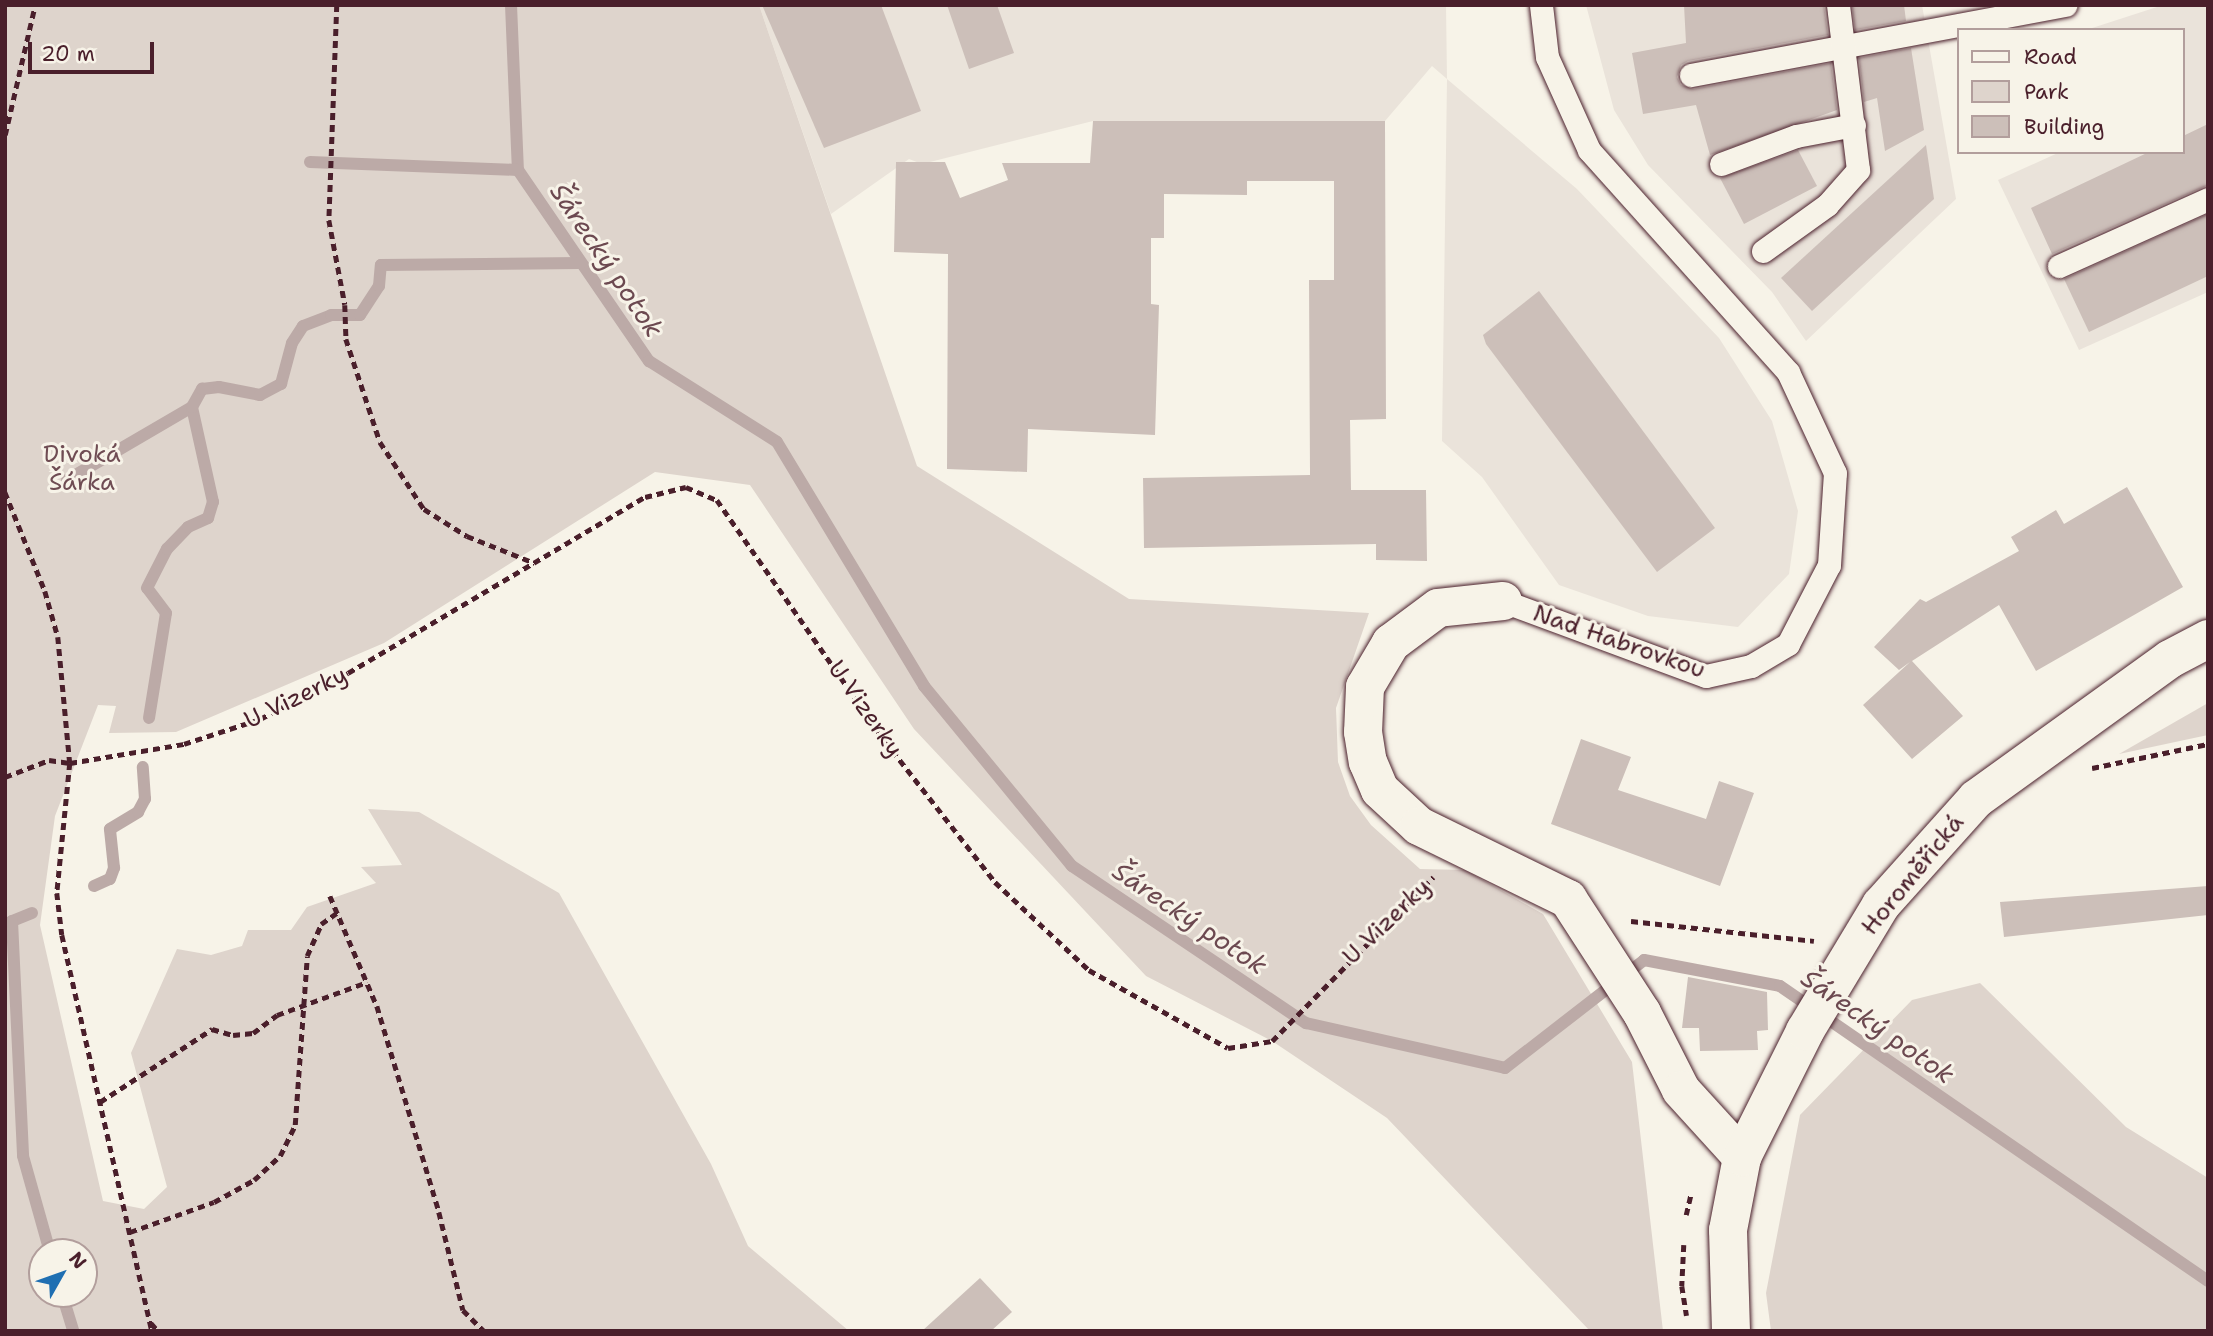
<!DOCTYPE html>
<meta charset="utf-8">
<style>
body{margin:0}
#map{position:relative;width:2213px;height:1336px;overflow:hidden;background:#f7f3e8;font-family:"Shantell Sans",sans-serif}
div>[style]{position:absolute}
.built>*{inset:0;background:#eae3da}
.green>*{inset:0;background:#ded4cc}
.stream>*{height:12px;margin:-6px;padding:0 6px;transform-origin:6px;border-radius:6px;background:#bcaaa7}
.building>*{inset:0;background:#ccbfb9}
.path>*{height:4.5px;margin-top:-2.25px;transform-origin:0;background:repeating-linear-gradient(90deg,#4a1f2b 0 7px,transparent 0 12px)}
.roads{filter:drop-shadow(0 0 2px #4a1f2b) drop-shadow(0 0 2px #4a1f2b)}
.lane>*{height:23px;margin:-11.5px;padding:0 11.5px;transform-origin:11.5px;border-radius:11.5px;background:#f7f3e8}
.street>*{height:38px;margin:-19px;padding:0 19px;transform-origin:19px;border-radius:19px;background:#f7f3e8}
.secondary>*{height:38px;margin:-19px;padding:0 19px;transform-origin:19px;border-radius:19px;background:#f7f3e8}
span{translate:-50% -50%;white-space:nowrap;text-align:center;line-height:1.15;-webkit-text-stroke:6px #f7f3e8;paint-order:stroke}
.park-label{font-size:24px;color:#6f4c53}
.street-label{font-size:24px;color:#4a1f2b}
.water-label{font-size:26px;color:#6c4950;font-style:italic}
.frame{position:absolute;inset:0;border:7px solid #4a1f2b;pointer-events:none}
.legend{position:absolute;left:1957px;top:28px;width:228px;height:126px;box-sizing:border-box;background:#f7f3e8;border:2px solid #b29e9c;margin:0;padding:9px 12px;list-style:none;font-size:21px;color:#4a1f2b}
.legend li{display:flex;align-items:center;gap:14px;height:35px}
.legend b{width:35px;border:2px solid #b29e9c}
.north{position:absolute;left:28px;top:1238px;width:70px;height:70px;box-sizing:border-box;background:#f7f3e8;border:2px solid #b29e9c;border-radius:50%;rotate:50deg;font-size:19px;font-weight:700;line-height:28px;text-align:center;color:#4a1f2b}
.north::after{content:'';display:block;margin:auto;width:24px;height:32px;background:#1f6fb2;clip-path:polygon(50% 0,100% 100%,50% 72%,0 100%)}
.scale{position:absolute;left:28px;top:42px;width:126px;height:32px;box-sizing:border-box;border:4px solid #4a1f2b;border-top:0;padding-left:9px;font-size:21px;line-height:24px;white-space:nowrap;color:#4a1f2b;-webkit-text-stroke:5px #f7f3e8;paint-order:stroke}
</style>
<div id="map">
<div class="built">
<i style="clip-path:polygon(759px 5px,1446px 5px,1447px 79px,1577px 189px,1719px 338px,1772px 421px,1798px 511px,1789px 574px,1738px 627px,1648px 616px,1559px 585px,1482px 477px,1442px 441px,1447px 79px,1432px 66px,1385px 121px,1093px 121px,922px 164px,909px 159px,831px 214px)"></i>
<i style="clip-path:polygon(1586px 5px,1922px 5px,1956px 199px,1806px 341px,1772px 292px,1648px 165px,1614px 110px)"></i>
<i style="clip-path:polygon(2157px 7px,2208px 7px,2208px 292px,2079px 350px,1998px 180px,2060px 152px,2183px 152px,2183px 30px,2086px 30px)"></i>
</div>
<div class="green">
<i style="clip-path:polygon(evenodd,5px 5px,759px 5px,917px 466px,1129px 599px,1369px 613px,1336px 708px,1338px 762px,1350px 796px,1371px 825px,1420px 869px,1465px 870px,1543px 914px,1632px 1062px,1663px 1331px,1590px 1331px,1387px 1118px,1272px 1041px,1146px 976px,914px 729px,750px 485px,655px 472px,384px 643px,176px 732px,109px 733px,116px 706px,98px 705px,55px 816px,40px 925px,103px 1201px,144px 1209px,167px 1187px,131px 1053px,177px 949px,211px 955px,242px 946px,248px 930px,291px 930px,307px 907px,376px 883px,361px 867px,402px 865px,368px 809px,419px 812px,559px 893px,711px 1164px,748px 1246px,849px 1331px,5px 1331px,5px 5px,42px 1252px,84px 1252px,84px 1294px,42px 1294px,42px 1252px)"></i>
<i style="clip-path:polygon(2208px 703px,2208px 735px,2119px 754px)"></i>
<i style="clip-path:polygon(1980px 983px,2126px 1127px,2208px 1178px,2208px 1331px,1771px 1331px,1766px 1293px,1800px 1115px,1912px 1000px)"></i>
</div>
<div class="stream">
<i style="left:511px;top:5px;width:165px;rotate:87.6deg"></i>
<i style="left:518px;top:170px;width:232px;rotate:55.6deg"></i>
<i style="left:649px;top:361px;width:151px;rotate:32.3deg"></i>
<i style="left:777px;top:442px;width:285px;rotate:58.9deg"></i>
<i style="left:924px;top:686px;width:233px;rotate:50.6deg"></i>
<i style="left:1072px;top:866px;width:282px;rotate:33.9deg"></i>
<i style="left:1306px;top:1023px;width:204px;rotate:12.7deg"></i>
<i style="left:1505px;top:1068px;width:176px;rotate:-37.8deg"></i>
<i style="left:1644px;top:960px;width:138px;rotate:10.8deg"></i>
<i style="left:1780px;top:986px;width:520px;rotate:34.58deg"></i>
<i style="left:310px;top:162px;width:208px;rotate:2.2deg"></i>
<i style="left:67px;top:480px;width:145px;rotate:-30.3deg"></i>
<i style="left:149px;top:718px;width:106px;rotate:-80.8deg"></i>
<i style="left:166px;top:613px;width:31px;rotate:-127deg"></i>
<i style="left:147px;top:588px;width:44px;rotate:-62.9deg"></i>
<i style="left:167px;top:549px;width:30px;rotate:-46deg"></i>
<i style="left:188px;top:527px;width:22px;rotate:-24deg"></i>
<i style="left:208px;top:518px;width:17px;rotate:-73deg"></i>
<i style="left:213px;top:502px;width:97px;rotate:-102.5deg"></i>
<i style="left:192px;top:407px;width:21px;rotate:-61deg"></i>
<i style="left:202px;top:389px;width:17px;rotate:-7deg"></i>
<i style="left:219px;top:387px;width:42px;rotate:11deg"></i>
<i style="left:260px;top:395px;width:24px;rotate:-28deg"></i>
<i style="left:281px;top:384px;width:42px;rotate:-75deg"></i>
<i style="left:292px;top:343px;width:20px;rotate:-57deg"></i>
<i style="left:303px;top:326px;width:30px;rotate:-21deg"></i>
<i style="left:331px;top:315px;width:29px"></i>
<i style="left:360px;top:315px;width:35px;rotate:-57deg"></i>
<i style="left:379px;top:286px;width:21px;rotate:-85deg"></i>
<i style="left:381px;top:265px;width:199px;rotate:-0.6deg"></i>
<i style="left:94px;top:886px;width:17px;rotate:-24deg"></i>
<i style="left:110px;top:879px;width:12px;rotate:-70deg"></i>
<i style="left:114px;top:868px;width:39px;rotate:-96deg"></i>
<i style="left:110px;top:829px;width:33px;rotate:-31deg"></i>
<i style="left:138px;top:812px;width:15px;rotate:-62deg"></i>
<i style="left:145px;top:799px;width:32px;rotate:-94deg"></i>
<i style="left:32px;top:913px;width:22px;rotate:158deg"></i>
<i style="left:12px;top:921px;width:235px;rotate:87.3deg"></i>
<i style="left:23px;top:1156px;width:100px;rotate:74.3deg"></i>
<i style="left:62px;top:1294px;width:39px;rotate:73deg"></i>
</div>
<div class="building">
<i style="clip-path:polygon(762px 5px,881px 5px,921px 111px,824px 148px)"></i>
<i style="clip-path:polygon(947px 5px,997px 5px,1014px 53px,969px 69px)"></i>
<i style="clip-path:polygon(1684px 5px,1824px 5px,1828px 35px,1688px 61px,1681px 65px,1677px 77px,1681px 85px,1694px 89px,1831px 63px,1837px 110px,1710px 155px,1696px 105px,1643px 114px,1632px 53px,1686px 43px)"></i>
<i style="clip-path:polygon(1852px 5px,1904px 5px,1906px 21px,1855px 30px)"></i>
<i style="clip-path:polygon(1911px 48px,1924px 130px,1885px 151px,1877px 98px,1864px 102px,1859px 58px)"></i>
<i style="clip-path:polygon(1093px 121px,1385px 121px,1386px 419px,1350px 420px,1351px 490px,1426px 490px,1427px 561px,1376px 560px,1376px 544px,1144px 548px,1143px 478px,1310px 475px,1309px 280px,1334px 280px,1334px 181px,1247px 181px,1247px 195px,1164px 194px,1164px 238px,1151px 238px,1151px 304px,1159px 305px,1155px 435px,1028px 429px,1027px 472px,947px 469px,948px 254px,894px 252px,896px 162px,945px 162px,960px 198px,1008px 180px,1002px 163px,1090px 163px)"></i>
<i style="clip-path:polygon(2208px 124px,2208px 185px,2052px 254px,2031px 208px,2149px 152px,2183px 152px,2183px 136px)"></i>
<i style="clip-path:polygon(1926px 145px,1934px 199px,1812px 311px,1781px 278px)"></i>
<i style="clip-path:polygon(1798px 150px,1817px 186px,1744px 224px,1720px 178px)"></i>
<i style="clip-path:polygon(2208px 214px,2208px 276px,2089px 332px,2064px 279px)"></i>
<i style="clip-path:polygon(1539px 291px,1715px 528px,1657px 572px,1486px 344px,1483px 335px)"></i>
<i style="clip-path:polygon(2127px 487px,2183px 587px,2036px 671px,1999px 605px,1912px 661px,1963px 716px,1912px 759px,1863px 705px,1910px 662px,1899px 670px,1874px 647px,1920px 599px,1926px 602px,2019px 551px,2011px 537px,2056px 510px,2064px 524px)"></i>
<i style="clip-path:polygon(1581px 739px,1631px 757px,1618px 790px,1706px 819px,1719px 781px,1754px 793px,1720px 886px,1551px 824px)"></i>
<i style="clip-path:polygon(2208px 886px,2208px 915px,2004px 937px,2000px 902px)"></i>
<i style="clip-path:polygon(1688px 977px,1767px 992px,1768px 1030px,1757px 1031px,1758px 1050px,1700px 1051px,1699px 1028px,1682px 1028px)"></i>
<i style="clip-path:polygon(980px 1278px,1012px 1312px,991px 1331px,922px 1331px)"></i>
</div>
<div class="path">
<i style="left:337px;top:5px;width:215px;rotate:92.1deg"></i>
<i style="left:329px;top:220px;width:86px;rotate:79.3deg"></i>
<i style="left:345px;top:305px;width:34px;rotate:88deg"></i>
<i style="left:346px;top:339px;width:108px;rotate:71.7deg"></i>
<i style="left:380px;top:442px;width:80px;rotate:56.7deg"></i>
<i style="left:424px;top:509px;width:51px;rotate:32.1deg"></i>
<i style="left:467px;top:536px;width:73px;rotate:21.7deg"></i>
<i style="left:5px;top:135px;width:133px;rotate:-77deg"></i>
<i style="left:5px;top:492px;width:107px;rotate:68deg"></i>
<i style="left:45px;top:591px;width:48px;rotate:74.2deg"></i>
<i style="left:58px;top:637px;width:127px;rotate:84.6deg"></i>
<i style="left:70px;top:763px;width:116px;rotate:-9.5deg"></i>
<i style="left:184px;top:744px;width:80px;rotate:-18.2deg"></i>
<i style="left:260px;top:719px;width:99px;rotate:-27.6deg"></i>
<i style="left:348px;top:673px;width:345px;rotate:-30.7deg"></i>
<i style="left:645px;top:497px;width:42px;rotate:-13.7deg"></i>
<i style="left:686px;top:487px;width:34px;rotate:23deg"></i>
<i style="left:717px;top:500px;width:294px;rotate:55.1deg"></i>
<i style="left:885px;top:741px;width:179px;rotate:52deg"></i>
<i style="left:995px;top:882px;width:129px;rotate:43.1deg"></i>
<i style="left:1089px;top:970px;width:159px;rotate:29.3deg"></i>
<i style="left:1228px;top:1048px;width:45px;rotate:-9deg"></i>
<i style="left:1272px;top:1041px;width:230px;rotate:-45.5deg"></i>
<i style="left:2092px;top:768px;width:118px;rotate:-11.7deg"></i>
<i style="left:5px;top:777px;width:47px;rotate:-21.1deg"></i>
<i style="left:49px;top:760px;width:21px;rotate:8deg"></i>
<i style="left:70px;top:763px;width:131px;rotate:95.7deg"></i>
<i style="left:57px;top:893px;width:42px;rotate:83.2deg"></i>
<i style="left:62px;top:935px;width:406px;rotate:77.2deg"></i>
<i style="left:330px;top:896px;width:120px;rotate:66.9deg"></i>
<i style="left:377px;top:1006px;width:215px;rotate:73.2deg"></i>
<i style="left:439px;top:1212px;width:101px;rotate:76.2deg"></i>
<i style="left:463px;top:1310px;width:30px;rotate:45deg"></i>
<i style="left:1631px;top:921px;width:184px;rotate:6.2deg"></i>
<i style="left:100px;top:1102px;width:134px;rotate:-33.1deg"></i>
<i style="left:212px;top:1029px;width:22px;rotate:16deg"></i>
<i style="left:233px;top:1035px;width:20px;rotate:-6deg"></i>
<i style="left:253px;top:1033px;width:30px;rotate:-37deg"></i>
<i style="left:277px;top:1015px;width:96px;rotate:-20.1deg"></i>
<i style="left:1686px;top:1215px;width:23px;rotate:-77deg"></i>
<i style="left:130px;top:1232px;width:89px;rotate:-19.7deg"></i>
<i style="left:214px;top:1202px;width:46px;rotate:-28.8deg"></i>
<i style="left:254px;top:1180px;width:35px;rotate:-43deg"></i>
<i style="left:280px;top:1156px;width:34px;rotate:-64deg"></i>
<i style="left:295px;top:1125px;width:169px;rotate:-85.9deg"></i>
<i style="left:307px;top:956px;width:35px;rotate:-66deg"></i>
<i style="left:321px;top:924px;width:19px;rotate:-35deg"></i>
<i style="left:1684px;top:1245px;width:41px;rotate:92.8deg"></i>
<i style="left:1682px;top:1286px;width:30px;rotate:81deg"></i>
<i style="left:151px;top:1323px;width:11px;rotate:49deg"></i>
</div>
<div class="roads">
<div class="lane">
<i style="left:1691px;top:75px;width:381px;rotate:-10.6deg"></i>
<i style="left:1721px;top:164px;width:80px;rotate:-20.5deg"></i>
<i style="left:1796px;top:136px;width:59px;rotate:-10.7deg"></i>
<i style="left:1763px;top:251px;width:79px;rotate:-35.7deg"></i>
<i style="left:1827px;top:205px;width:47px;rotate:-48.5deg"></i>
<i style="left:1858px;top:170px;width:166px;rotate:-96.9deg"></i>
<i style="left:2059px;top:266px;width:163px;rotate:-24.2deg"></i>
<i style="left:1503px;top:601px;width:216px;rotate:20.3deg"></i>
<i style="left:1706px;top:676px;width:46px;rotate:-12.5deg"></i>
<i style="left:1751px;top:666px;width:43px;rotate:-30.7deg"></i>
<i style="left:1788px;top:644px;width:89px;rotate:-62.6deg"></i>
<i style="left:1829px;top:565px;width:92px;rotate:-86.3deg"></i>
<i style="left:1835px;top:473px;width:111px;rotate:-115deg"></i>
<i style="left:1788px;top:372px;width:298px;rotate:-131.9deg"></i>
<i style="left:1589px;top:150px;width:102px;rotate:-114.3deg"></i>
<i style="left:1547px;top:57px;width:52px;rotate:-96.6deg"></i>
</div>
<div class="street">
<i style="left:1503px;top:601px;width:65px;rotate:173.9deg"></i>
<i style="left:1438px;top:608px;width:59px;rotate:143.3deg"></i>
<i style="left:1391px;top:643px;width:51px;rotate:120.6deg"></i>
<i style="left:1365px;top:687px;width:45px;rotate:92.5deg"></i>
<i style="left:1363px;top:732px;width:30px;rotate:81deg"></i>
<i style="left:1368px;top:762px;width:30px;rotate:67deg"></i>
<i style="left:1380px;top:790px;width:53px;rotate:42.7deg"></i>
<i style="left:1419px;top:826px;width:166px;rotate:26.1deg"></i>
<i style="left:1568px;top:899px;width:136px;rotate:57deg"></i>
<i style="left:1642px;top:1013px;width:86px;rotate:63.1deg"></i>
<i style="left:1681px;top:1090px;width:91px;rotate:47.7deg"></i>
</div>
<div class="secondary">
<i style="left:1731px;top:1331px;width:101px;rotate:-91.7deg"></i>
<i style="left:1728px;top:1230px;width:74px;rotate:-79.1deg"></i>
<i style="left:1742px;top:1157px;width:141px;rotate:-63.4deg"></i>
<i style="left:1805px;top:1031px;width:147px;rotate:-58.9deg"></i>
<i style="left:1881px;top:905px;width:142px;rotate:-48.1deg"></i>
<i style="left:1976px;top:799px;width:239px;rotate:-35.8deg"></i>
<i style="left:2170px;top:659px;width:43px;rotate:-27.8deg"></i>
</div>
</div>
<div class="park-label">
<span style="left:82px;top:469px">Divoká<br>Šárka</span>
</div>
<div class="street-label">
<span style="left:1619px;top:642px;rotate:19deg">Nad Habrovkou</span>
<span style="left:296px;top:698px;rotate:-26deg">U Vizerky</span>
<span style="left:865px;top:709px;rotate:55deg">U Vizerky</span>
<span style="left:1913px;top:875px;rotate:-51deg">Horoměřická</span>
<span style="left:1387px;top:922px;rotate:-44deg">U Vizerky</span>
</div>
<div class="water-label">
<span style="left:607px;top:260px;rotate:56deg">Šárecký potok</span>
<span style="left:1190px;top:918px;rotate:34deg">Šárecký potok</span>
<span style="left:1878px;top:1026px;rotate:35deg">Šárecký potok</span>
</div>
<div class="frame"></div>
<ul class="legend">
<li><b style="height:9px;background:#f7f3e8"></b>Road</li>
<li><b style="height:19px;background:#ded4cc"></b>Park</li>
<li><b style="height:19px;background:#ccbfb9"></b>Building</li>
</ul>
<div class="north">N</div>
<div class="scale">20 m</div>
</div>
